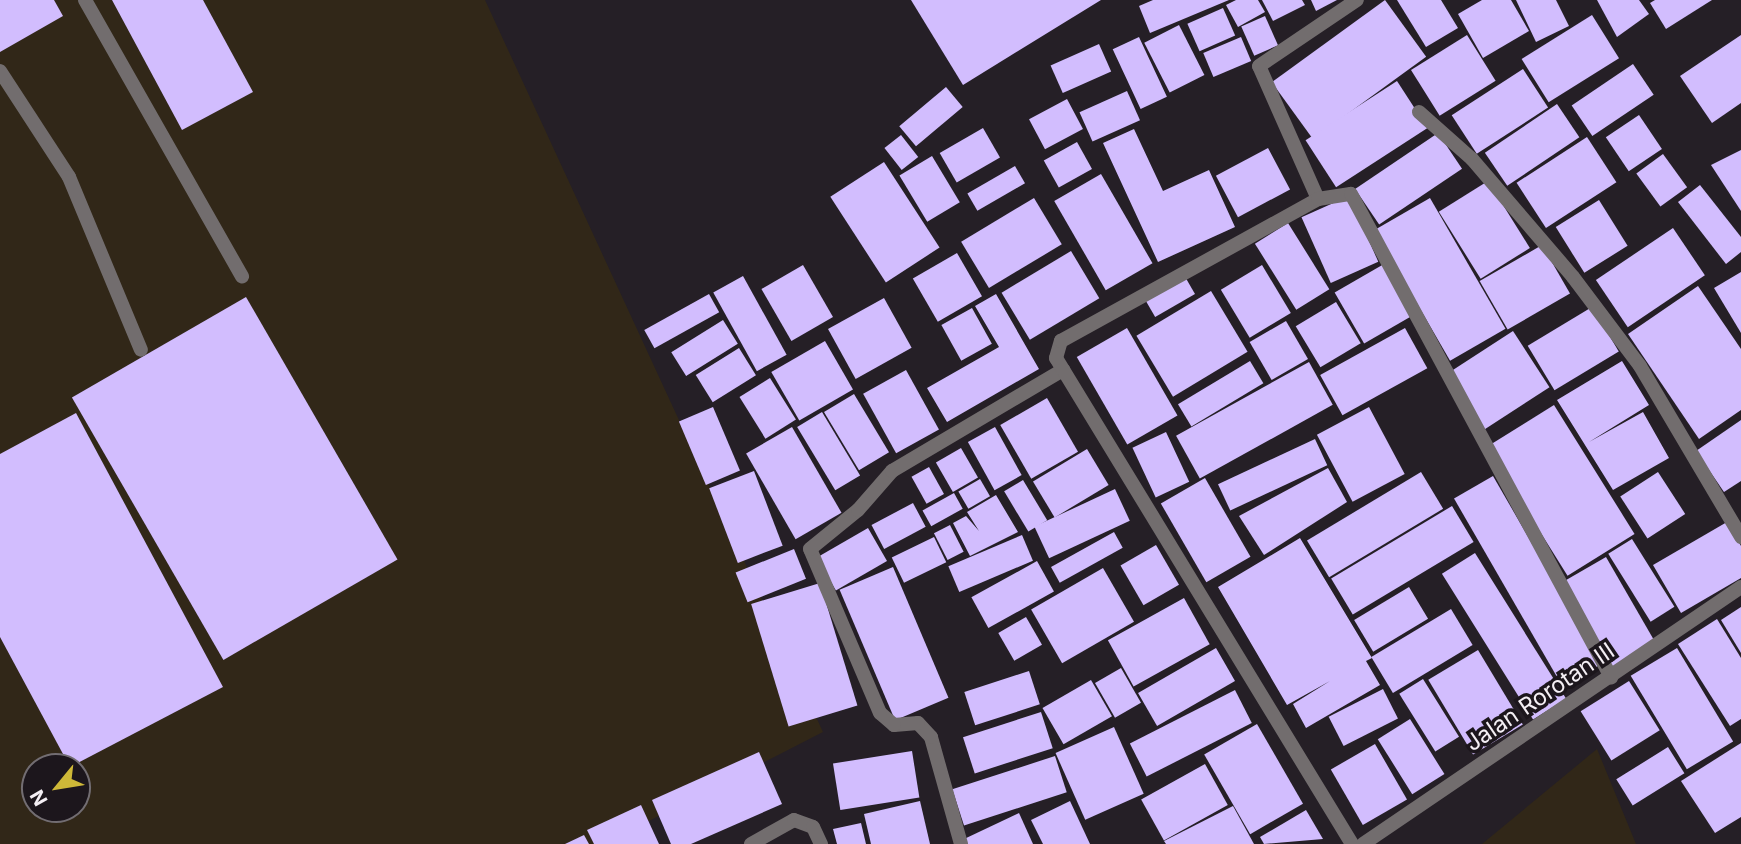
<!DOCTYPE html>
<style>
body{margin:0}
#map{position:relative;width:1741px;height:844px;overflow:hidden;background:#251f26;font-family:Inter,sans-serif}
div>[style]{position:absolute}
.industrial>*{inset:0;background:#312718}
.building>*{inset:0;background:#d2bdfe;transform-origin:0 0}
.service>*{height:14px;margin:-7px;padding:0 7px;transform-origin:7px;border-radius:7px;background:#726d6e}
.minor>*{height:14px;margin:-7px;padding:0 7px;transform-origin:7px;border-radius:7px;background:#726d6e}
span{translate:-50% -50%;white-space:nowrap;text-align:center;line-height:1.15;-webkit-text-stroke:7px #1c161c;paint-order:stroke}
.street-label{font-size:23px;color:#f4eff4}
.north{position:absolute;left:21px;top:753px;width:70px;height:70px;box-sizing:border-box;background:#1c161c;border:2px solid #726d72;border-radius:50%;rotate:240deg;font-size:19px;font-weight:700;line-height:28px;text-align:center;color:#f4eff4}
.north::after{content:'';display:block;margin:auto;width:24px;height:32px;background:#ceb838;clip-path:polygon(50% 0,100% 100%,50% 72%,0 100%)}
</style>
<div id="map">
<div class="industrial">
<i style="clip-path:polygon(evenodd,0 0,485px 0,823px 732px,604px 844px,0 844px,0 0,35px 767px,77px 767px,77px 809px,35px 809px,35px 767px)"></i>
<i style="clip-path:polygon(1597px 749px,1636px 844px,1482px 844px)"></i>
</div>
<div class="building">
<i style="clip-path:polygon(0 0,54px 0,63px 16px,0 52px)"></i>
<i style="clip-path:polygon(112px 0,203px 0,253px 92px,182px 130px)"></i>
<i style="clip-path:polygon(911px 0,1101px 0,963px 85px)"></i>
<i style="clip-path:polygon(1153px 0,1229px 0,1150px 33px,1139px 6px)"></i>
<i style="clip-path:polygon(1236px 0,1258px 0,1265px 12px,1238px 27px,1226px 5px)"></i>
<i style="clip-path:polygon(1262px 0,1302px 0,1305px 5px,1273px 21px)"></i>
<i style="clip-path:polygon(1311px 0,1337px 0,1316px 11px)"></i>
<i style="left:1385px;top:0;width:70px;height:140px;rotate:54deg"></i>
<i style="clip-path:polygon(1397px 0,1441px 0,1458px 28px,1426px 47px)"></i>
<i style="clip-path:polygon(1482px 0,1511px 0,1529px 31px,1483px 58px,1458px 14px)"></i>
<i style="clip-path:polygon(1516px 0,1556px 0,1569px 26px,1536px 42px)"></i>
<i style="clip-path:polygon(1597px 0,1639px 0,1649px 14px,1617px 37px)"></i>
<i style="clip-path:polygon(1655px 0,1712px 0,1666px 29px,1650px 3px)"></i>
<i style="left:1223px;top:8px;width:30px;height:39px;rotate:66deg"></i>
<i style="left:1592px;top:15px;width:51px;height:83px;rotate:58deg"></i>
<i style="left:1265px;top:16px;width:32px;height:26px;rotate:66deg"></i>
<i style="left:1179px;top:25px;width:56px;height:39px;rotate:63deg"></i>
<i style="left:1467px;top:35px;width:54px;height:66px;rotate:58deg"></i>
<i style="clip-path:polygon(1741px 35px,1741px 103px,1712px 123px,1680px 76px)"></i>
<i style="left:1139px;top:37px;width:66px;height:29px;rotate:65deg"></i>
<i style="left:1241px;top:37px;width:26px;height:41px;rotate:67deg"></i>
<i style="left:1099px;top:44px;width:30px;height:53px;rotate:66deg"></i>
<i style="left:1633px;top:64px;width:37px;height:74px;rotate:56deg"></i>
<i style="left:1523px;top:69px;width:46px;height:85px;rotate:57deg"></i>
<i style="left:1397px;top:81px;width:56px;height:109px;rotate:57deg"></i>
<i style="left:946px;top:87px;width:26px;height:61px;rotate:50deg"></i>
<i style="left:1127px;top:91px;width:32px;height:52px;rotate:66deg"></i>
<i style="left:1067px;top:99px;width:34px;height:43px;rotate:62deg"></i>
<i style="left:1557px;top:104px;width:40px;height:87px;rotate:56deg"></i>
<i style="left:1639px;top:115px;width:41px;height:40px;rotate:56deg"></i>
<i style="left:983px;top:128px;width:34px;height:50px;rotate:60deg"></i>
<i style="clip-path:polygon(1134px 129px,1163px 191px,1209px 170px,1235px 227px,1158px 262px,1103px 143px)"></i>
<i style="left:1438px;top:133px;width:43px;height:100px;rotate:56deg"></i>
<i style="left:901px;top:135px;width:28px;height:21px;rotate:52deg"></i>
<i style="left:1587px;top:137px;width:54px;height:84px;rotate:57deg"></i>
<i style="left:1077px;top:142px;width:31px;height:38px;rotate:61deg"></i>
<i style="left:1268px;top:148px;width:47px;height:59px;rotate:62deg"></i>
<i style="clip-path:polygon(1741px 150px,1741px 211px,1711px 165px)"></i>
<i style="left:1663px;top:154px;width:41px;height:33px;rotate:54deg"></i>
<i style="left:932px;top:156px;width:54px;height:38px;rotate:59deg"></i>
<i style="left:884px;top:162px;width:102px;height:64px;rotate:57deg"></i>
<i style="left:1015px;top:166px;width:20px;height:55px;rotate:60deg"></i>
<i style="left:1101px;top:174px;width:103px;height:54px;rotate:60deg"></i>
<i style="left:1488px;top:181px;width:79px;height:58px;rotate:58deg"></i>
<i style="clip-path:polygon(1700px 185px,1741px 237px,1741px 252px,1726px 264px,1678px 202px)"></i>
<i style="left:1349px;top:196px;width:72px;height:52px;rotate:66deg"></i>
<i style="left:1034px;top:198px;width:54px;height:85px;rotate:59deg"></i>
<i style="left:1430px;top:198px;width:151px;height:64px;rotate:60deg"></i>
<i style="left:1599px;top:200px;width:54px;height:51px;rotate:58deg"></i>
<i style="left:1288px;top:223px;width:78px;height:39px;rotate:58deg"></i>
<i style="left:1673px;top:228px;width:57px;height:93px;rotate:56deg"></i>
<i style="left:1542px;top:245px;width:56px;height:72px;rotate:60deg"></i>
<i style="left:1071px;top:251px;width:55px;height:81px;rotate:59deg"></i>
<i style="left:957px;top:253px;width:50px;height:51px;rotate:60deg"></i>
<i style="left:1384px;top:264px;width:59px;height:57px;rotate:60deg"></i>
<i style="left:803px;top:265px;width:60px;height:48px;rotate:60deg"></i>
<i style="left:1262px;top:265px;width:56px;height:48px;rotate:59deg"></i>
<i style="clip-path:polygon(1741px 272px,1741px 333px,1714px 288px)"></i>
<i style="left:1184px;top:275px;width:22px;height:46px;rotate:60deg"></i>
<i style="left:743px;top:276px;width:90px;height:34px;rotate:61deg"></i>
<i style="clip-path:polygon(1698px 286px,1741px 349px,1741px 410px,1699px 439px,1628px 334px)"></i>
<i style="left:1211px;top:291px;width:71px;height:87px;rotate:59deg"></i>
<i style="left:709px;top:294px;width:21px;height:74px;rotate:61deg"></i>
<i style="clip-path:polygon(996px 294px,1039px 369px,947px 422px,927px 388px,999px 347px,975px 306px)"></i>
<i style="left:246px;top:297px;width:303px;height:201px;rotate:60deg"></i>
<i style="left:884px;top:298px;width:57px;height:64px;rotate:61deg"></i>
<i style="left:1336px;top:302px;width:48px;height:47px;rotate:59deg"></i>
<i style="left:1592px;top:307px;width:52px;height:75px;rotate:59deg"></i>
<i style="left:972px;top:308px;width:41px;height:35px;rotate:61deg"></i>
<i style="left:723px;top:320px;width:28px;height:61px;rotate:58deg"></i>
<i style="left:1286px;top:321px;width:44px;height:42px;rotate:60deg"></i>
<i style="left:1127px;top:328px;width:101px;height:58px;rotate:60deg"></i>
<i style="left:1405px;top:328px;width:46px;height:97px;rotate:61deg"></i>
<i style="left:1513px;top:331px;width:67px;height:79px;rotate:57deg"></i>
<i style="left:825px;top:341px;width:56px;height:62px;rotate:60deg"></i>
<i style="left:739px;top:348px;width:32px;height:51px;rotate:58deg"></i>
<i style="left:1250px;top:361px;width:26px;height:84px;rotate:59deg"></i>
<i style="clip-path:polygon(1622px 361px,1649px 405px,1589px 442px,1643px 412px,1669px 458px,1613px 490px,1557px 400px)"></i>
<i style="left:1309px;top:362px;width:49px;height:152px;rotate:61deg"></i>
<i style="left:906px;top:370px;width:68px;height:49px;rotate:61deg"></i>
<i style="left:770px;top:378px;width:49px;height:36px;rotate:58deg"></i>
<i style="left:854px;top:394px;width:68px;height:35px;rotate:59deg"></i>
<i style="left:1047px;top:398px;width:62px;height:54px;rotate:60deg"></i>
<i style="left:1554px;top:405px;width:152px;height:79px;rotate:58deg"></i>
<i style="left:713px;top:407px;width:69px;height:37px;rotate:67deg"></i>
<i style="left:1369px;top:407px;width:76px;height:59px;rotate:62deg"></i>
<i style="left:822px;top:412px;width:74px;height:29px;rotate:59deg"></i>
<i style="clip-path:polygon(76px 413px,223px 687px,70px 767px,0 637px,0 454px)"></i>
<i style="clip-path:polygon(1741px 420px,1741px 481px,1724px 492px,1696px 451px)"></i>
<i style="left:792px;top:427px;width:99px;height:53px;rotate:60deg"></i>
<i style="left:995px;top:427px;width:55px;height:31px;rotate:61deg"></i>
<i style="left:1166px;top:432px;width:55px;height:37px;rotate:65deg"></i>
<i style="left:1315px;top:439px;width:29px;height:107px;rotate:65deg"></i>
<i style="left:961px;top:448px;width:34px;height:29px;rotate:60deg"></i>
<i style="left:1087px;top:449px;width:42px;height:63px;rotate:59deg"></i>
<i style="left:929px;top:467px;width:31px;height:20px;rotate:61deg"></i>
<i style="clip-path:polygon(1328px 468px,1347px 502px,1264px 555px,1239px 516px)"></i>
<i style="left:754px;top:471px;width:80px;height:48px;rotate:69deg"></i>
<i style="left:1421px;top:472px;width:43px;height:133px;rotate:59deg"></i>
<i style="left:1658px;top:472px;width:50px;height:45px;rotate:57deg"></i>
<i style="left:1493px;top:476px;width:217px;height:45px;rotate:60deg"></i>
<i style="left:1205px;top:478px;width:91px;height:51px;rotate:60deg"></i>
<i style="left:980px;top:479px;width:20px;height:25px;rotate:60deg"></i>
<i style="left:1023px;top:480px;width:47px;height:22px;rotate:59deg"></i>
<i style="left:1115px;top:489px;width:35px;height:89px;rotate:65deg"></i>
<i style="left:954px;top:493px;width:18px;height:36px;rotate:61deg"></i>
<i style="clip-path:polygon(996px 495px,1018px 532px,970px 556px,953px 523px,966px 516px,979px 531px,967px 512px)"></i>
<i style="left:913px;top:503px;width:27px;height:47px;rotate:62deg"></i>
<i style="left:1452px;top:506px;width:42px;height:141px;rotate:59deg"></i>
<i style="clip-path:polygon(1727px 522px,1741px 546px,1741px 578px,1681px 613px,1653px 565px)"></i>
<i style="left:950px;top:525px;width:30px;height:18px;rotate:63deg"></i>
<i style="left:868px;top:528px;width:38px;height:59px;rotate:60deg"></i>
<i style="left:1114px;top:532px;width:18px;height:72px;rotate:61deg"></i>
<i style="left:1022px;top:535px;width:28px;height:80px;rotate:67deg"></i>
<i style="left:934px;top:537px;width:28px;height:47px;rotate:64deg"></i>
<i style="clip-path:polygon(1300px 538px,1372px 658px,1366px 661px,1380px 685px,1306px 728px,1293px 704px,1330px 681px,1287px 705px,1218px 587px)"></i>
<i style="left:1632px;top:539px;width:80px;height:28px;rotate:58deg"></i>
<i style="left:1156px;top:545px;width:46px;height:41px;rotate:60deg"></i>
<i style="left:794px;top:549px;width:32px;height:63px;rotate:68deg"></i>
<i style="left:1475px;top:553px;width:172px;height:39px;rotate:58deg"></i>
<i style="left:1606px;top:557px;width:99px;height:49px;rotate:60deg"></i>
<i style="left:1037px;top:561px;width:35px;height:75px;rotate:61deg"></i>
<i style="left:893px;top:567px;width:142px;height:58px;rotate:67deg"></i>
<i style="left:1103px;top:568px;width:62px;height:83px;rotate:60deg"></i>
<i style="left:820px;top:583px;width:128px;height:72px;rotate:73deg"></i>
<i style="left:1409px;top:587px;width:37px;height:64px;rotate:59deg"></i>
<i style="left:1184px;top:598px;width:53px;height:87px;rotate:61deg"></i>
<i style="clip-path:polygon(1741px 607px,1741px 653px,1721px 620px)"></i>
<i style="left:1451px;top:609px;width:42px;height:93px;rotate:59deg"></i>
<i style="left:1026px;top:617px;width:32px;height:32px;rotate:60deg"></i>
<i style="clip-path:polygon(1717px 619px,1741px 658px,1741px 719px,1730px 726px,1678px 644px)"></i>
<i style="left:1216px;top:648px;width:38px;height:90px;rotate:60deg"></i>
<i style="left:1677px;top:648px;width:109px;height:54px;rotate:59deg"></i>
<i style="left:1478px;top:650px;width:87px;height:58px;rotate:59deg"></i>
<i style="left:1121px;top:668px;width:40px;height:30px;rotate:60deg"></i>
<i style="left:1029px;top:671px;width:35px;height:68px;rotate:72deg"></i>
<i style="left:1423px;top:679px;width:68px;height:28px;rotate:58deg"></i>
<i style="left:1091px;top:680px;width:42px;height:56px;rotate:60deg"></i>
<i style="left:1629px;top:681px;width:58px;height:57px;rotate:58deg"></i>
<i style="left:1383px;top:689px;width:33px;height:61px;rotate:63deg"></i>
<i style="left:1235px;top:690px;width:37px;height:118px;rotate:63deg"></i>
<i style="left:1041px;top:712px;width:38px;height:82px;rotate:72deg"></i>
<i style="left:1410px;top:719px;width:65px;height:38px;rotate:58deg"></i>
<i style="left:1257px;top:724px;width:92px;height:61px;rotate:60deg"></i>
<i style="left:1114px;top:727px;width:73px;height:64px;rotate:66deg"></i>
<i style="clip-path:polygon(1741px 743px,1741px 817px,1715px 833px,1681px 781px)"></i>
<i style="left:1375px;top:744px;width:64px;height:51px;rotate:60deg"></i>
<i style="left:1668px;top:747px;width:31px;height:61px;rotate:58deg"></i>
<i style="left:912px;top:751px;width:47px;height:80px;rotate:81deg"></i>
<i style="clip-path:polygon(759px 752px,782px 804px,691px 844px,671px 844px,652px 800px)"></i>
<i style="left:1055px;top:756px;width:38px;height:108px;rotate:72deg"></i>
<i style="left:1205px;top:764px;width:47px;height:73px;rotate:61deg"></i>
<i style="clip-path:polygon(920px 801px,930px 844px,871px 844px,864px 814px)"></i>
<i style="clip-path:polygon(1070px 801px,1090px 844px,1043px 844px,1031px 820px)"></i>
<i style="clip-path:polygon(641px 805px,659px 844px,594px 844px,587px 830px)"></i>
<i style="clip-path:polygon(1233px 806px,1254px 844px,1166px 844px,1164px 841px)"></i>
<i style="clip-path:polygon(1306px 810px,1323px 839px,1264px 844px,1260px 837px)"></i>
<i style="clip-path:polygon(1019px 813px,1033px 844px,964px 844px,962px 840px)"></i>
<i style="clip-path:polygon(861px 823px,866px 844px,837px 844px,833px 829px)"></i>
<i style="clip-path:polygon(584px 835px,589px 844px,565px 844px)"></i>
</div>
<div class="service">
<i style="left:85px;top:0;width:318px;rotate:60.4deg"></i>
<i style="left:0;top:71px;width:126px;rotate:56.9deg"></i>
<i style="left:69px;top:177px;width:187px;rotate:67.4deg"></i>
</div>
<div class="minor">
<i style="left:1419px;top:112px;width:71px;rotate:41.6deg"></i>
<i style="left:1472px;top:159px;width:155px;rotate:49.4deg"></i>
<i style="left:1573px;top:277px;width:111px;rotate:53deg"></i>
<i style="left:1640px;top:366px;width:199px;rotate:59.4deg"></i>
<i style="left:1318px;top:199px;width:145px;rotate:-113.9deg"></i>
<i style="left:1259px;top:66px;width:118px;rotate:-34deg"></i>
<i style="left:751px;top:844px;width:49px;rotate:-29.2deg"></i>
<i style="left:794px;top:820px;width:20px;rotate:20deg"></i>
<i style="left:813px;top:827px;width:19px;rotate:65deg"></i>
<i style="left:961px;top:844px;width:111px;rotate:-105.7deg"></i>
<i style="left:931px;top:737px;width:19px;rotate:-133deg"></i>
<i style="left:918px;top:723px;width:24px;rotate:175deg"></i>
<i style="left:894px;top:725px;width:18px;rotate:-139deg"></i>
<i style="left:880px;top:713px;width:178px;rotate:-113.1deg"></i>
<i style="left:810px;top:549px;width:62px;rotate:-39.1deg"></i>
<i style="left:858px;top:510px;width:52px;rotate:-48.9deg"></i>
<i style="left:892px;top:471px;width:199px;rotate:-30.6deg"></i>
<i style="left:1352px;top:844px;width:569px;rotate:-121.34deg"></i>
<i style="left:1056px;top:358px;width:18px;rotate:-74deg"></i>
<i style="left:1061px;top:341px;width:294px;rotate:-28.9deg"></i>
<i style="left:1318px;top:199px;width:33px;rotate:-9deg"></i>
<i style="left:1351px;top:194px;width:549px;rotate:61.71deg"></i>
<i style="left:1363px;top:844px;width:457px;rotate:-34.2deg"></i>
</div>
<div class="street-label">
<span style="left:1540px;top:697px;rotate:-34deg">Jalan Rorotan III</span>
</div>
<div class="north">N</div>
</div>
